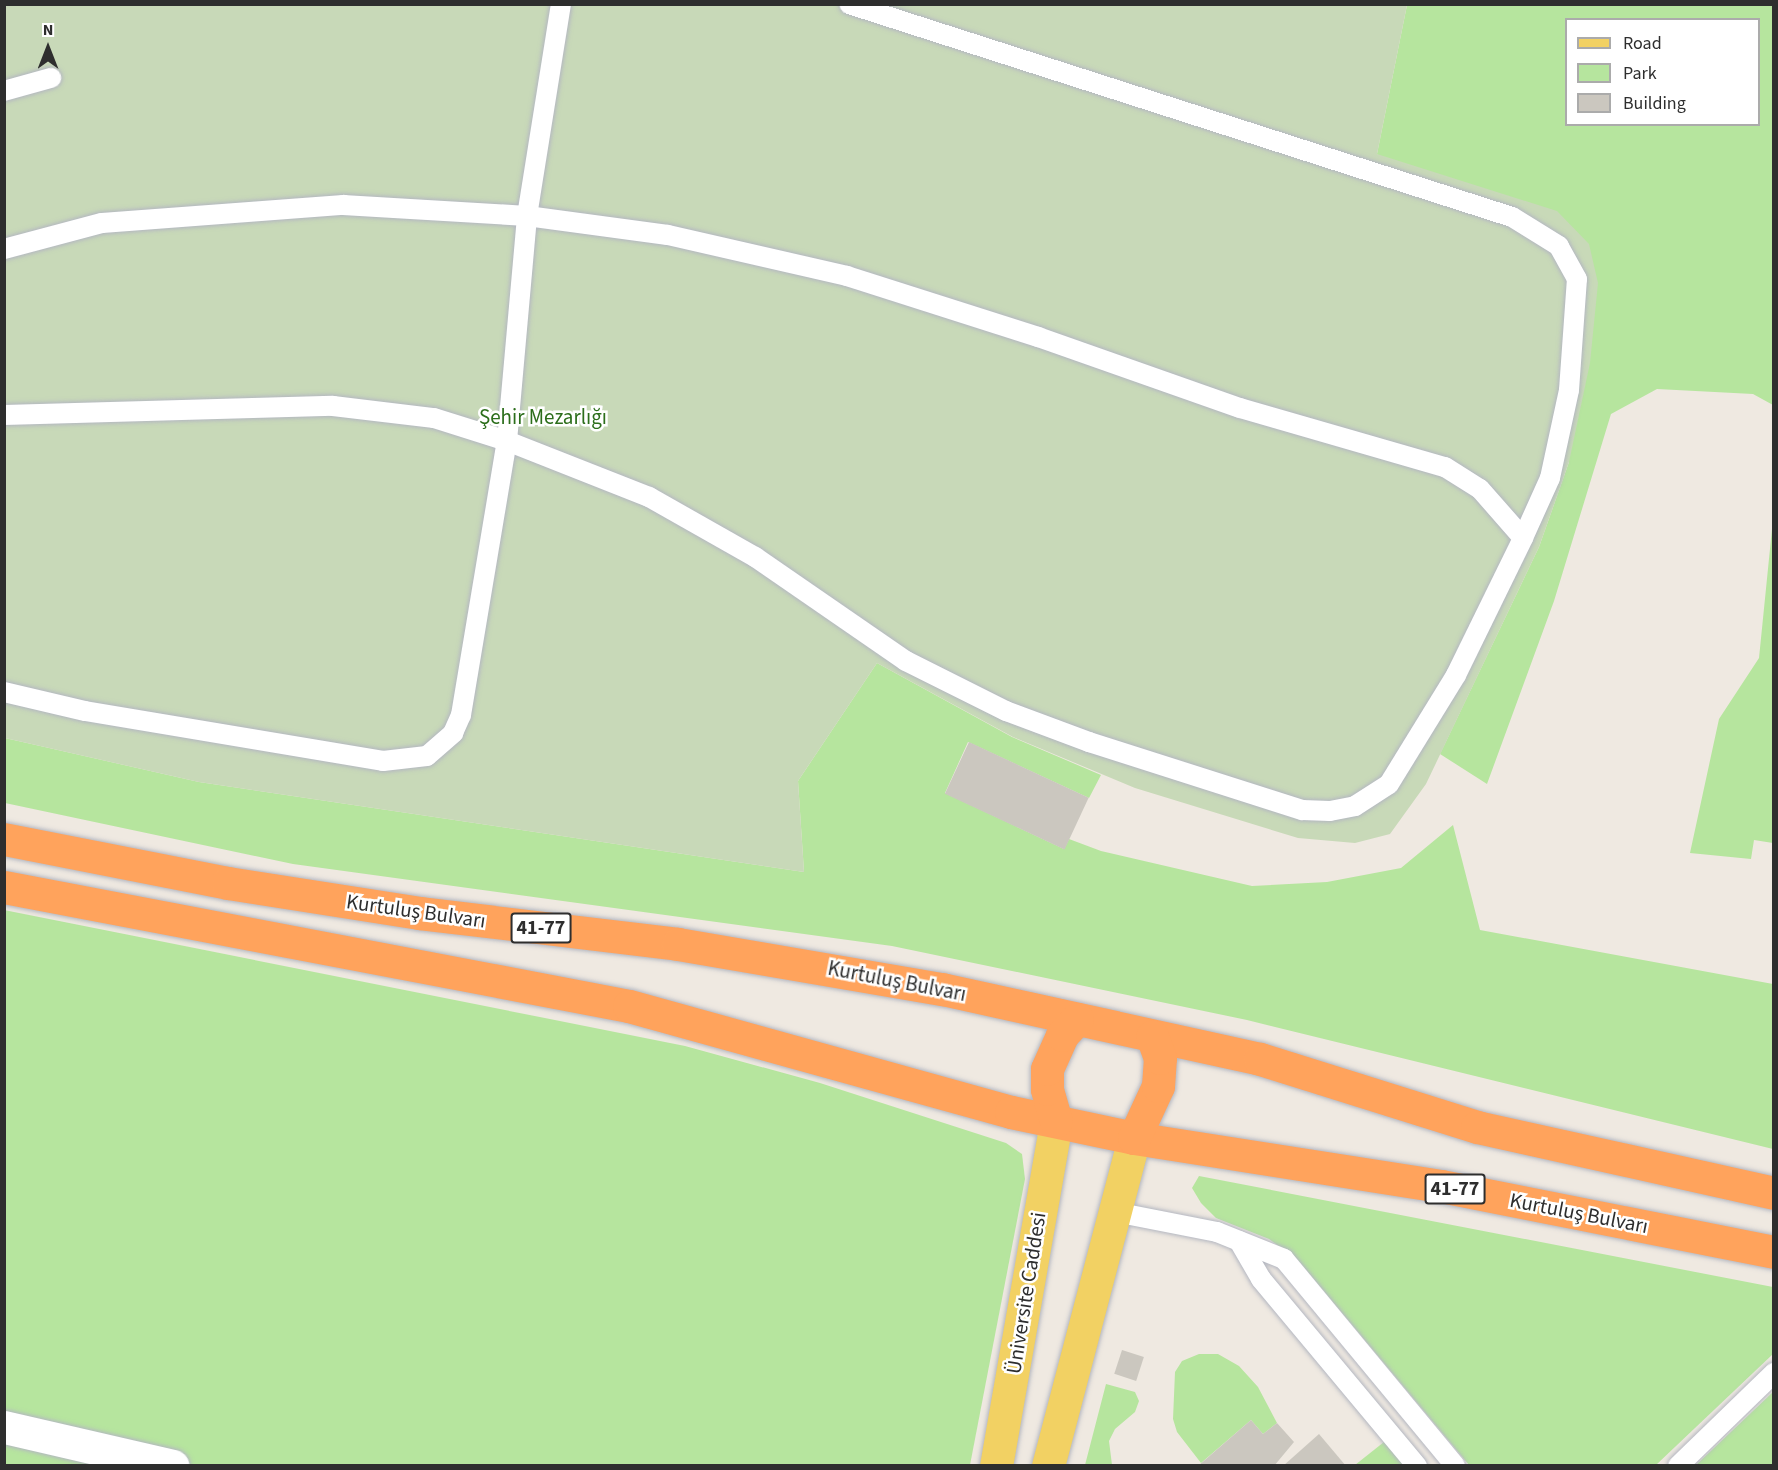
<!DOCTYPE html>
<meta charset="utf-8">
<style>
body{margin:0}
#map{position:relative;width:1778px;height:1470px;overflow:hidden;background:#efe9e1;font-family:"Source Sans 3",sans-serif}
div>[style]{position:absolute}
.green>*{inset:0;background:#b6e59e}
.cemetery>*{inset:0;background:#c8d9b8}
.building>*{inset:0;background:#cbc7bf;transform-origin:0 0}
.roads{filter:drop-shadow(0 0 2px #b4b7c1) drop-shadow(0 0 2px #b4b7c1)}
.lane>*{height:20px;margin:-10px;padding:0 10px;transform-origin:10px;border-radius:10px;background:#fff}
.street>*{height:33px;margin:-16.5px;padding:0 16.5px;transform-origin:16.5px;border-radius:16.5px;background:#fff}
.primary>*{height:33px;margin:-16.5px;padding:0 16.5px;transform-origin:16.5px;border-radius:16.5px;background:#f2d163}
.highway>*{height:33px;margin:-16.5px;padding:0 16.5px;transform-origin:16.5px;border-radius:16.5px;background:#ffa35c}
span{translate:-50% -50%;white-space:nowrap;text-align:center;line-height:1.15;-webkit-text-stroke:5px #fff;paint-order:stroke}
.shield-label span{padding:2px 4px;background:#fff;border:2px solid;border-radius:4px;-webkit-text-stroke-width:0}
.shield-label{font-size:20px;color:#2e2e2e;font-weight:700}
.park-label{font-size:21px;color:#2c6e1b}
.street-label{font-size:21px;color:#2e2e2e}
.frame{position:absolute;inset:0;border:6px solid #2e2e2e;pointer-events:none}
.legend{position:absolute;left:1565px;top:18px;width:195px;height:108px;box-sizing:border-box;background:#fff;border:2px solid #ababab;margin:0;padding:8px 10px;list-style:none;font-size:18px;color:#2e2e2e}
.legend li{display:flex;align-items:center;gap:12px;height:30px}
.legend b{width:30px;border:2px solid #ababab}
.north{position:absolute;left:18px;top:18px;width:60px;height:60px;-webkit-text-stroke:4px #fff;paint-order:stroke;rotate:0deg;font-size:16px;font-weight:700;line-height:24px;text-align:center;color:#2e2e2e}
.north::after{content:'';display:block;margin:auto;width:21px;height:27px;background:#2e2e2e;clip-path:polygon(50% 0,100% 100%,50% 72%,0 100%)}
</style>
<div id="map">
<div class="green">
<i style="clip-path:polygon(evenodd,1407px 5px,1773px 5px,1773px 405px,1753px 394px,1657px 389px,1611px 414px,1554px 601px,1487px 784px,1440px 754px,1539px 547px,1569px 462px,1377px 154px,1407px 5px,1566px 20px,1758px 20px,1758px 124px,1566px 124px,1566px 20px)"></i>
<i style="clip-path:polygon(1773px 519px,1773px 843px,1754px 840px,1751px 859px,1690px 853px,1719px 719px,1759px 658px)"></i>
<i style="clip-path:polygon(877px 663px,1012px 737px,1101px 775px,1089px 798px,968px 742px,945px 793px,1064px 849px,1069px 839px,1101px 851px,1252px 886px,1327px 882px,1401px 868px,1453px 825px,1480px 930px,1773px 984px,1773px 1149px,1247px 1020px,892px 946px,293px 864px,5px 803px,5px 738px,199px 782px,804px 872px,798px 781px)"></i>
<i style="clip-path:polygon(4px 910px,685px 1046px,820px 1083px,1006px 1143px,1022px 1154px,1025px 1179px,970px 1465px,5px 1465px)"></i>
<i style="clip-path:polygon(1199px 1176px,1773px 1287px,1773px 1354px,1656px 1465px,1469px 1465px,1298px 1260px,1269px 1239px,1216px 1218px,1201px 1203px,1192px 1188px)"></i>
<i style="clip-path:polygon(1199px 1354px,1218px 1354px,1239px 1366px,1258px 1387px,1277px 1423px,1263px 1434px,1251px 1420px,1201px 1463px,1177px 1432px,1173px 1419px,1175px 1372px,1182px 1361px)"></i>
<i style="clip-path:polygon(1106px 1384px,1135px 1392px,1139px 1401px,1135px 1412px,1115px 1429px,1109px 1441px,1112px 1465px,1085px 1465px)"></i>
<i style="clip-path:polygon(1773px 1392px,1773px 1465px,1696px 1465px)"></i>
<i style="clip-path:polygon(1384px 1442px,1404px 1465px,1355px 1465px)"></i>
</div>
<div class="cemetery">
<i style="clip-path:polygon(5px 5px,1407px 5px,1377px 154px,1557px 211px,1589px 244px,1598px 283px,1590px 363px,1569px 462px,1539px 547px,1426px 784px,1390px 834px,1355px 843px,1298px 838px,1135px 788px,1013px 737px,877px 663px,798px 781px,804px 872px,199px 782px,5px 738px)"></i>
</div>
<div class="building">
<i style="left:969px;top:742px;width:132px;height:57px;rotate:25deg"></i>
<i style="left:1122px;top:1350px;width:23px;height:25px;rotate:18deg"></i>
<i style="clip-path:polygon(1251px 1420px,1263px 1434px,1277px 1423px,1294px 1442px,1274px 1466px,1198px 1466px)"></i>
<i style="clip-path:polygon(1319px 1434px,1346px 1466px,1283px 1466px)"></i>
</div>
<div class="roads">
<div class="lane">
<i style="left:4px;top:91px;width:49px;rotate:-15.5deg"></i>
<i style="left:4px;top:249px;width:101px;rotate:-14.9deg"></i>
<i style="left:102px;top:223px;width:242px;rotate:-4.3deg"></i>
<i style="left:343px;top:205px;width:184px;rotate:3.4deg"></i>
<i style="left:527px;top:216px;width:142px;rotate:7.7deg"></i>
<i style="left:668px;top:235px;width:184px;rotate:12.9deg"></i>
<i style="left:847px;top:276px;width:201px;rotate:17.7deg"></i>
<i style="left:1038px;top:337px;width:214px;rotate:19.4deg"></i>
<i style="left:1240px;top:408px;width:213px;rotate:16.1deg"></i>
<i style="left:1445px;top:467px;width:41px;rotate:32.2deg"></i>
<i style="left:1480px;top:489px;width:65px;rotate:48.7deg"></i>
<i style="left:1523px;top:538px;width:66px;rotate:-65.8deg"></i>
<i style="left:1550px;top:478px;width:90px;rotate:-77.8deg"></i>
<i style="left:1569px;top:390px;width:111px;rotate:-85.9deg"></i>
<i style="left:1577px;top:279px;width:38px;rotate:-119deg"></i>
<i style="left:1559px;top:246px;width:55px;rotate:-148.3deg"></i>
<i style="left:1512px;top:217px;width:696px;rotate:-162.19deg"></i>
<i style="left:4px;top:415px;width:329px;rotate:-1.6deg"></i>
<i style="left:333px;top:406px;width:102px;rotate:6.8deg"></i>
<i style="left:434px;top:418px;width:77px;rotate:17.5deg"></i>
<i style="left:507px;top:441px;width:153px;rotate:21.5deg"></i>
<i style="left:649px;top:497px;width:122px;rotate:29.5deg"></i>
<i style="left:755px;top:557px;width:183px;rotate:34.6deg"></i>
<i style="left:906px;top:661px;width:112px;rotate:26.6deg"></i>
<i style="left:1006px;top:711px;width:89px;rotate:20.5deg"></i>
<i style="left:1089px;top:742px;width:224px;rotate:17.7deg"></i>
<i style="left:1302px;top:810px;width:28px;rotate:2deg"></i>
<i style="left:1330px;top:811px;width:25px;rotate:-11deg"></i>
<i style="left:1355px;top:806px;width:40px;rotate:-32.9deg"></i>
<i style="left:1389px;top:784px;width:128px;rotate:-58.4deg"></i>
<i style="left:1456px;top:675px;width:153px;rotate:-63.9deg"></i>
<i style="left:4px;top:692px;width:83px;rotate:13.2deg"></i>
<i style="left:85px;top:711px;width:302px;rotate:9.5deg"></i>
<i style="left:383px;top:761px;width:44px;rotate:-6.5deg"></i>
<i style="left:427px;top:756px;width:35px;rotate:-41deg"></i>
<i style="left:453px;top:733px;width:20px;rotate:-66deg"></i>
<i style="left:461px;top:715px;width:278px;rotate:-80.5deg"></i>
<i style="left:507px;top:441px;width:226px;rotate:-84.9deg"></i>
<i style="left:527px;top:216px;width:215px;rotate:-80.9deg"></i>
<i style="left:1115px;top:1212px;width:104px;rotate:11.1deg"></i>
<i style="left:1217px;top:1232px;width:72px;rotate:21.9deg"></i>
<i style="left:1284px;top:1259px;width:268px;rotate:50.4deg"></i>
<i style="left:1239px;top:1241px;width:44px;rotate:59.9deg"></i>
<i style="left:1261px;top:1279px;width:244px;rotate:50.2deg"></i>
<i style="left:1678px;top:1466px;width:134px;rotate:-44.1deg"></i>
</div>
<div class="street">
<i style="left:4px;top:1427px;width:173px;rotate:13deg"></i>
</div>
<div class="primary">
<i style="left:996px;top:1466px;width:350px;rotate:-80.1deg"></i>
<i style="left:1048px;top:1466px;width:339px;rotate:-75.3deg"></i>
</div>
<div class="highway">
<i style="left:4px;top:839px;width:228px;rotate:11.1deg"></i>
<i style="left:228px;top:883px;width:193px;rotate:8.9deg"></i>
<i style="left:419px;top:913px;width:261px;rotate:6.8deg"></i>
<i style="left:678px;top:944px;width:268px;rotate:9.7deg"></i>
<i style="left:942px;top:989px;width:326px;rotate:12.4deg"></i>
<i style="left:1260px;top:1059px;width:227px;rotate:17.4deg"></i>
<i style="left:1477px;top:1127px;width:304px;rotate:12.5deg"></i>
<i style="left:4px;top:887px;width:636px;rotate:10.78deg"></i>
<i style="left:629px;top:1006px;width:396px;rotate:15.5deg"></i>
<i style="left:1011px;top:1112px;width:126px;rotate:11.9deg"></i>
<i style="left:1134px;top:1138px;width:311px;rotate:8.9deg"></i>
<i style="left:1441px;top:1186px;width:339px;rotate:11.2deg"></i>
<i style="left:1056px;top:1121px;width:33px;rotate:-106deg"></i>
<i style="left:1047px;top:1089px;width:20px;rotate:-90deg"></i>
<i style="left:1047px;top:1069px;width:37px;rotate:-66deg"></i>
<i style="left:1062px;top:1035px;width:22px;rotate:-47deg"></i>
<i style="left:1134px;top:1138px;width:57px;rotate:-65.2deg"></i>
<i style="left:1158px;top:1086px;width:28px;rotate:-86deg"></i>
<i style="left:1160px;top:1058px;width:23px;rotate:-110deg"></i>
</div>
</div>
<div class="shield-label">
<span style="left:541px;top:928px">41-77</span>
<span style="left:1455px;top:1189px">41-77</span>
</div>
<div class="park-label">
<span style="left:543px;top:417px">Şehir Mezarlığı</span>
</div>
<div class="street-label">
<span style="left:416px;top:911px;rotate:8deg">Kurtuluş Bulvarı</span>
<span style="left:897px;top:981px;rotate:11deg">Kurtuluş Bulvarı</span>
<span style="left:1579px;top:1213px;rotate:11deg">Kurtuluş Bulvarı</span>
<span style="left:1026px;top:1293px;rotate:-81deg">Üniversite Caddesi</span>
</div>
<div class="frame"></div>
<ul class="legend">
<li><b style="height:8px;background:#f2d163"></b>Road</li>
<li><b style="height:16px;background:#b6e59e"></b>Park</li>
<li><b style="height:16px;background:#cbc7bf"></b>Building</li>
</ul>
<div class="north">N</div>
</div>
